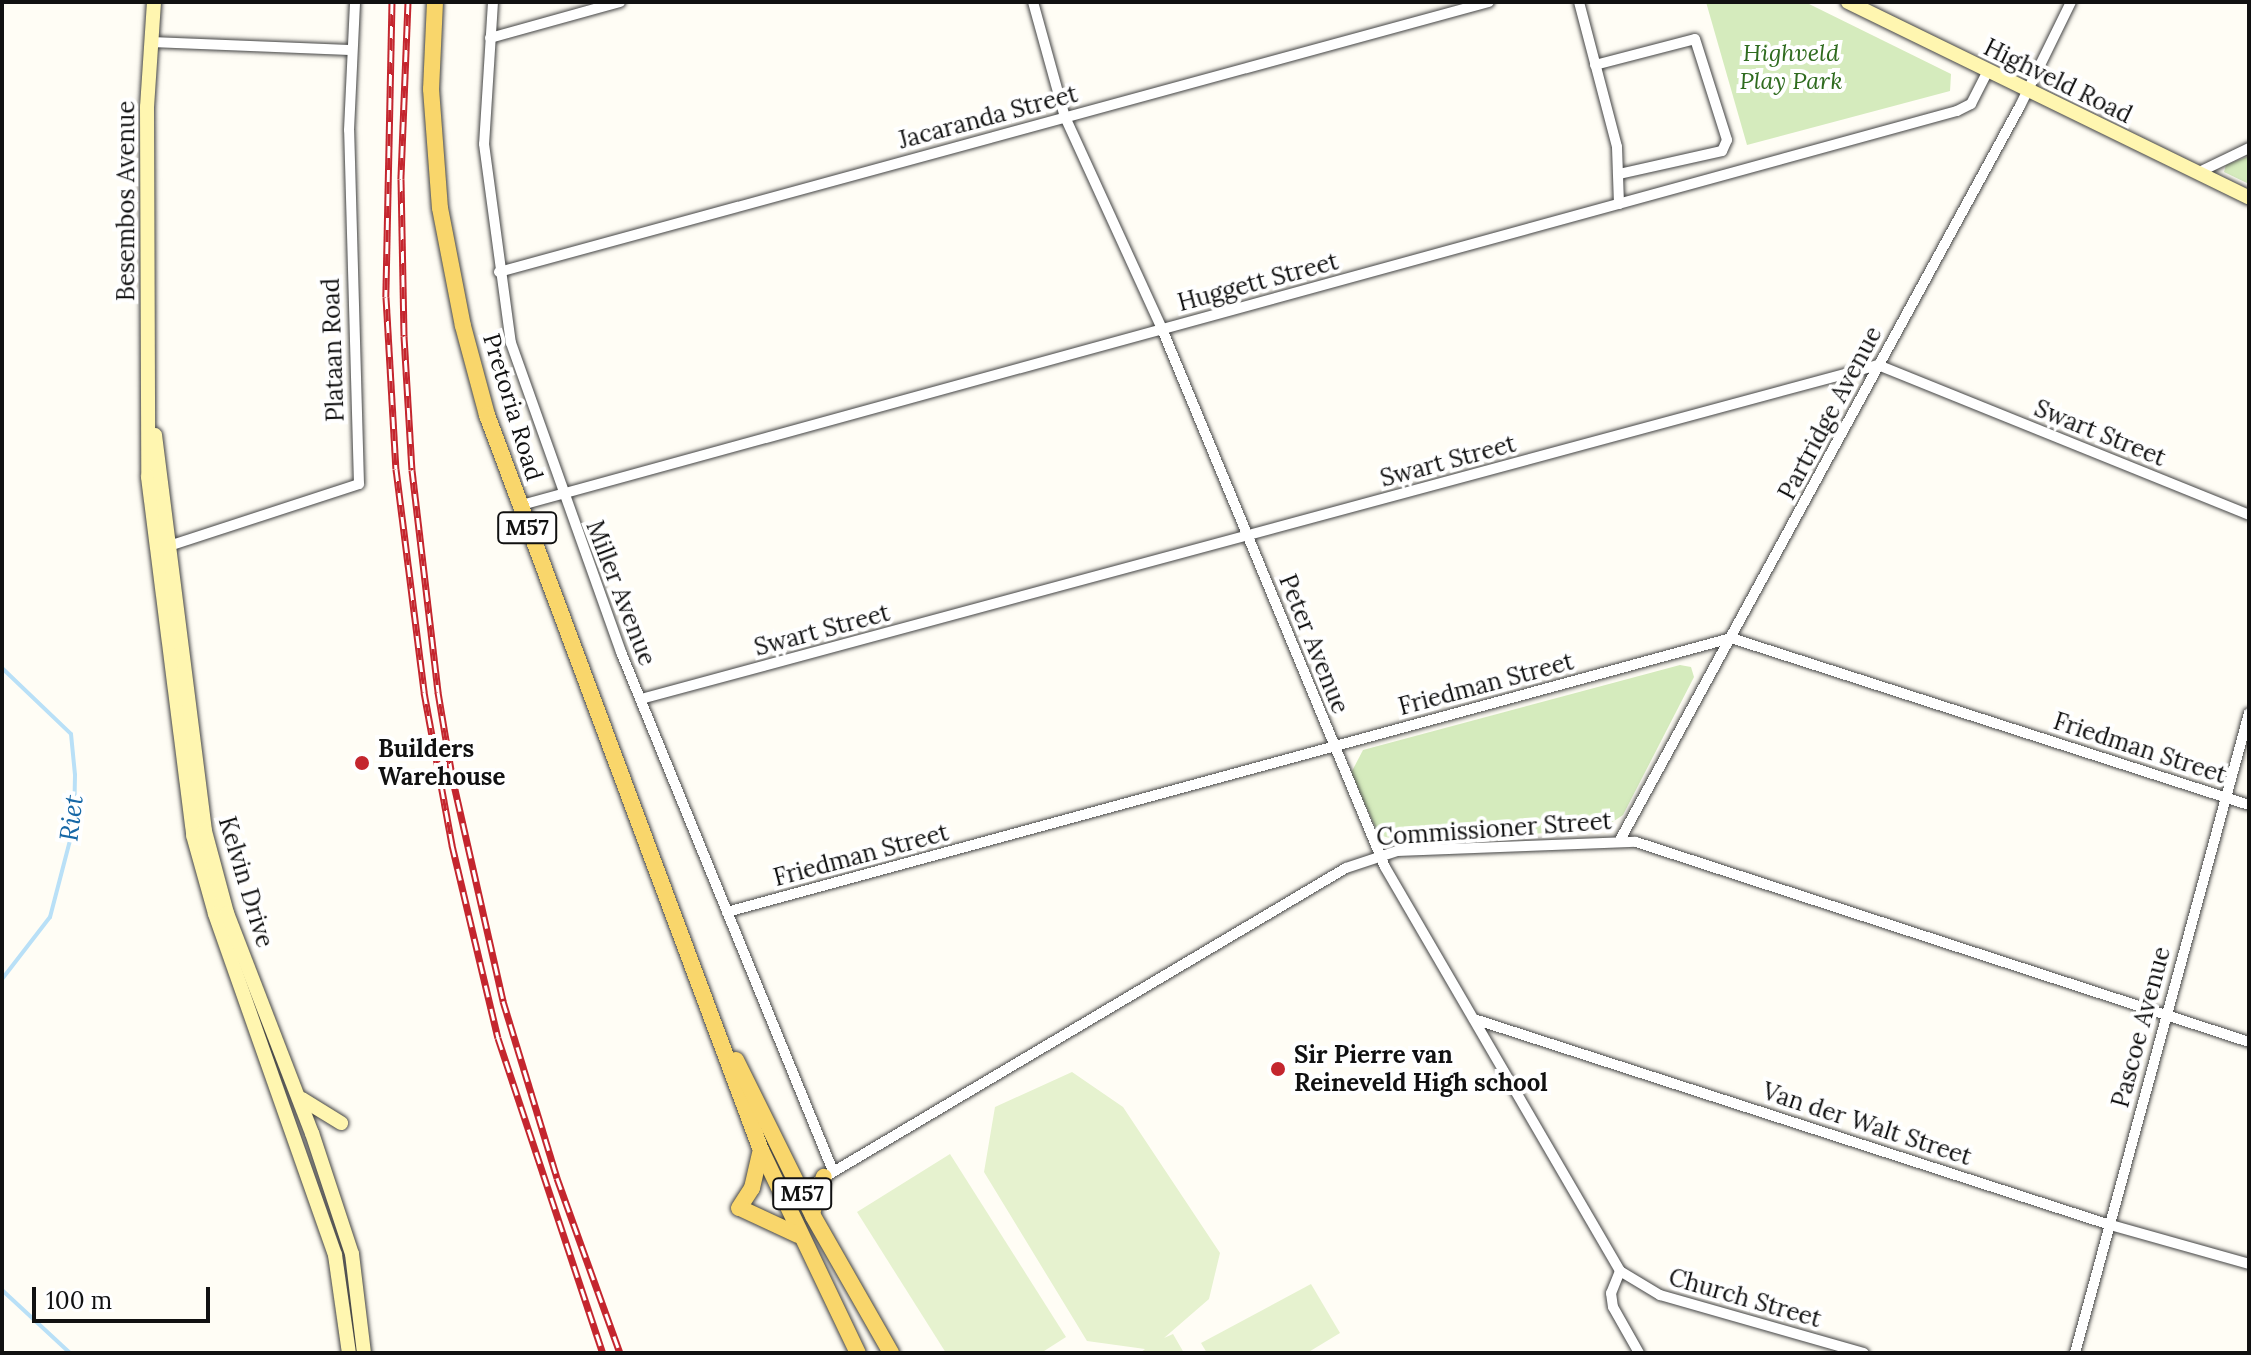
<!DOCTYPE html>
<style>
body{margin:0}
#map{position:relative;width:2251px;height:1355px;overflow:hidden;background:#fffdf5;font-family:Lora,serif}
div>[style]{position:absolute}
.green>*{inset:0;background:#d5ebbd}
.pitch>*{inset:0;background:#e6f2cf}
.stream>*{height:4px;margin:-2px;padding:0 2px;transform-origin:2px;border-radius:2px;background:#b9e0f7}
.roads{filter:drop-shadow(0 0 2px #444) drop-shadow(0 0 2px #444)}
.street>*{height:10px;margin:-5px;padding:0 5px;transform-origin:5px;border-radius:5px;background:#fff}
.secondary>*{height:14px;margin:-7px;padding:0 7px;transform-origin:7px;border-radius:7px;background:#fff6b0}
.primary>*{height:16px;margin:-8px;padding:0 8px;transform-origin:8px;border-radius:8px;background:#f9d66b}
.rail>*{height:7px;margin-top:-3.5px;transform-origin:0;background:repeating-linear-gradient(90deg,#fff 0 12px,#c4262e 0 24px);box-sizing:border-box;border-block:2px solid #c4262e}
.dots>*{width:22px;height:22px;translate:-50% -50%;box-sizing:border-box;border:4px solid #fff;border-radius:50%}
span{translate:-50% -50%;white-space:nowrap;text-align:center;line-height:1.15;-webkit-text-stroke:8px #fff;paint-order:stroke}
.shield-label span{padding:2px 6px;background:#fff;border:2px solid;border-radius:6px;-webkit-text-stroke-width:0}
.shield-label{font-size:22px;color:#111;font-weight:700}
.park-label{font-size:24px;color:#2f6b1f;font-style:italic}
.street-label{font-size:24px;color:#111}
.poi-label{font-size:24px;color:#111;font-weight:700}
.left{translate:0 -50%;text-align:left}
.water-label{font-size:26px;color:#1768a6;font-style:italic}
.frame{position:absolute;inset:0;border:4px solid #111;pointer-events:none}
.scale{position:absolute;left:32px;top:1287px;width:178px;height:36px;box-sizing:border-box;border:4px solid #111;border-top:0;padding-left:10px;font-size:24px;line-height:28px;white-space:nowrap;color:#111;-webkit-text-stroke:6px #fff;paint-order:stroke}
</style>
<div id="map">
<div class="green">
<i style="clip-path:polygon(1706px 2px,1805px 2px,1951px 74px,1950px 91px,1747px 145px)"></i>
<i style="clip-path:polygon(2249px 156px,2249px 184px,2224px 172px,2226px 165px)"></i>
<i style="clip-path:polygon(1680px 665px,1691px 667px,1694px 677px,1623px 815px,1599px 831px,1393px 839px,1379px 835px,1351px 773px,1363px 750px)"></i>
</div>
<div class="pitch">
<i style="clip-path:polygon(1072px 1072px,1123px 1107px,1220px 1253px,1209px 1299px,1164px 1338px,1173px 1334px,1184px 1353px,1140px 1353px,1145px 1349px,1087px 1341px,984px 1172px,995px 1107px)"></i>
<i style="clip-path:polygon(950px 1154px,1066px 1337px,1041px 1353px,946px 1353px,857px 1212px)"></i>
<i style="clip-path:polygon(1311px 1284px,1340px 1333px,1307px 1353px,1207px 1353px,1201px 1343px)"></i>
</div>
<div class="stream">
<i style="left:2px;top:668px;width:95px;rotate:43.7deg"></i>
<i style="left:71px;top:734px;width:41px;rotate:84.4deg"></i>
<i style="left:75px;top:775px;width:50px;rotate:91.1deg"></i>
<i style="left:74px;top:825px;width:95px;rotate:104.6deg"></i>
<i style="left:50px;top:917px;width:78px;rotate:127.7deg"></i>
<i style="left:2px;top:1290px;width:93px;rotate:42.8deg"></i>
</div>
<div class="roads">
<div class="street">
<i style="left:493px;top:2px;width:142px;rotate:93.6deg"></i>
<i style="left:484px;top:144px;width:201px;rotate:82.3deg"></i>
<i style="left:511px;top:343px;width:328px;rotate:70.4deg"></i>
<i style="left:621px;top:652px;width:561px;rotate:67.78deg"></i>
<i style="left:1033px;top:2px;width:119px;rotate:74.5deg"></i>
<i style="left:1065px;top:117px;width:233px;rotate:65.4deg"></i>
<i style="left:1162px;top:329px;width:582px;rotate:67.49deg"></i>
<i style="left:1385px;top:867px;width:467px;rotate:59.8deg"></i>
<i style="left:1620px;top:1271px;width:47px;rotate:31deg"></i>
<i style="left:1660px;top:1295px;width:212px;rotate:15.9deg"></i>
<i style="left:1579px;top:2px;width:150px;rotate:75.3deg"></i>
<i style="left:1617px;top:147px;width:57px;rotate:88deg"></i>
<i style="left:490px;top:38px;width:135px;rotate:-15.5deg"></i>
<i style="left:150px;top:42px;width:201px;rotate:2.3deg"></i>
<i style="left:1595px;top:65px;width:103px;rotate:-14.6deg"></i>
<i style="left:1695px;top:39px;width:106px;rotate:72.4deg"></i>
<i style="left:1727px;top:140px;width:12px;rotate:114deg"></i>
<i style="left:1722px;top:151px;width:106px;rotate:167.4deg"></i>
<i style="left:2197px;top:173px;width:58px;rotate:-25.7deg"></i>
<i style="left:499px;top:272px;width:1026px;rotate:-15.26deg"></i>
<i style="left:518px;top:506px;width:1492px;rotate:-15.35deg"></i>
<i style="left:1957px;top:111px;width:16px;rotate:-27deg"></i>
<i style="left:1971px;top:104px;width:37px;rotate:-63deg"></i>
<i style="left:166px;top:547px;width:203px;rotate:-18.1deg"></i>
<i style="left:359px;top:484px;width:354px;rotate:-91.6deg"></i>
<i style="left:349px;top:130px;width:128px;rotate:-87.3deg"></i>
<i style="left:641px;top:699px;width:1281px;rotate:-15.11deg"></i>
<i style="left:1878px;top:365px;width:400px;rotate:22deg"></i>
<i style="left:1620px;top:840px;width:836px;rotate:-61.41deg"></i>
<i style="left:2020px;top:106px;width:116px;rotate:-63.9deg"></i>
<i style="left:727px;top:912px;width:1041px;rotate:-15.26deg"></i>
<i style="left:1731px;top:638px;width:544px;rotate:17.87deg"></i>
<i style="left:1474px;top:1019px;width:665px;rotate:17.94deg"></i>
<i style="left:2107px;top:1224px;width:148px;rotate:15.7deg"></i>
<i style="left:796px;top:1194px;width:639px;rotate:-30.66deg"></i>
<i style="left:1346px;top:868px;width:54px;rotate:-18.4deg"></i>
<i style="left:1397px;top:851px;width:239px;rotate:-2.2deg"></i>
<i style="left:1636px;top:842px;width:645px;rotate:18.07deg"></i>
<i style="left:1620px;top:1271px;width:24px;rotate:112deg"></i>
<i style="left:1611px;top:1293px;width:14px;rotate:82deg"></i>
<i style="left:1613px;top:1307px;width:53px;rotate:60.5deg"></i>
<i style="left:2075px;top:1353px;width:663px;rotate:-74.79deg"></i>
</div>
<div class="secondary">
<i style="left:154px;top:2px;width:105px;rotate:93.8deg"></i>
<i style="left:147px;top:107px;width:370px;rotate:89.8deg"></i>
<i style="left:148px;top:477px;width:361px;rotate:82.8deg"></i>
<i style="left:193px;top:835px;width:82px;rotate:74.4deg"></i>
<i style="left:215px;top:914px;width:361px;rotate:70.6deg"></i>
<i style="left:335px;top:1255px;width:99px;rotate:81.9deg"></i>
<i style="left:1848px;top:2px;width:446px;rotate:26deg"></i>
<i style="left:155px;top:435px;width:399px;rotate:82.8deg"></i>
<i style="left:205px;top:831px;width:85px;rotate:75deg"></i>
<i style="left:227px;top:913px;width:236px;rotate:68.9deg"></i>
<i style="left:312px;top:1133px;width:127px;rotate:71.7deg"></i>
<i style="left:352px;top:1254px;width:100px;rotate:83.1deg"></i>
<i style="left:302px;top:1099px;width:46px;rotate:31.6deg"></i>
</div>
<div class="primary">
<i style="left:435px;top:2px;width:87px;rotate:92.6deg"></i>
<i style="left:431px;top:89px;width:119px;rotate:85.7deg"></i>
<i style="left:440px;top:208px;width:120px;rotate:79deg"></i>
<i style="left:463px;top:326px;width:92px;rotate:74.9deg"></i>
<i style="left:487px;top:415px;width:784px;rotate:69.56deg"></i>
<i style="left:761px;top:1150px;width:225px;rotate:64.5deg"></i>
<i style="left:736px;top:1060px;width:174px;rotate:63.7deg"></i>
<i style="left:813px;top:1216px;width:158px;rotate:60.3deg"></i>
<i style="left:739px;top:1208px;width:24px;rotate:-57deg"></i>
<i style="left:752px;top:1188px;width:39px;rotate:-77deg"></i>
<i style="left:740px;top:1208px;width:64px;rotate:25deg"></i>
<i style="left:812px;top:1213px;width:38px;rotate:-72deg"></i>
</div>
</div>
<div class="rail">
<i style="left:392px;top:2px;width:295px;rotate:91.2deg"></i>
<i style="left:386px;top:297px;width:172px;rotate:86.7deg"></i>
<i style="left:396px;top:469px;width:225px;rotate:82.8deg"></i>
<i style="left:424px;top:692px;width:156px;rotate:79.6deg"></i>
<i style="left:452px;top:845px;width:198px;rotate:76.6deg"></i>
<i style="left:498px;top:1038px;width:332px;rotate:71.6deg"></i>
<i style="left:408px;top:2px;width:177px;rotate:92.3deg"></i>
<i style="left:401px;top:179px;width:157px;rotate:88.9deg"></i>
<i style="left:404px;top:336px;width:134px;rotate:86.6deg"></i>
<i style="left:412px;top:470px;width:224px;rotate:83.3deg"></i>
<i style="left:438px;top:692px;width:85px;rotate:80.5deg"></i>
<i style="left:452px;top:776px;width:231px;rotate:77.2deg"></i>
<i style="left:503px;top:1001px;width:185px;rotate:73deg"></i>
<i style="left:557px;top:1178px;width:186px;rotate:70.2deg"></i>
</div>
<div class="dots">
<i style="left:362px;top:763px;background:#c4262e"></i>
<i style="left:1278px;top:1069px;background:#c4262e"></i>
</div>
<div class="shield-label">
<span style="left:527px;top:528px">M57</span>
<span style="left:802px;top:1194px">M57</span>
</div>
<div class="park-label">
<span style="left:1791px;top:67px">Highveld<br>Play Park</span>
</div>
<div class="street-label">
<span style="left:2058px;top:81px;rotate:26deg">Highveld Road</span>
<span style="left:988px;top:117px;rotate:-15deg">Jacaranda Street</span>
<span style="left:126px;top:201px;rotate:-90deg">Besembos Avenue</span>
<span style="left:1258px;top:282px;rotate:-15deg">Huggett Street</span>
<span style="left:333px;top:350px;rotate:-92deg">Plataan Road</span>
<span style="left:513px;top:407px;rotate:73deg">Pretoria Road</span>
<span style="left:1830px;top:413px;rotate:-62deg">Partridge Avenue</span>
<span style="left:2100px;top:433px;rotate:22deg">Swart Street</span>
<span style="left:1448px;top:461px;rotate:-15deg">Swart Street</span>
<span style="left:621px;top:593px;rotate:69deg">Miller Avenue</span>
<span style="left:822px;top:630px;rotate:-15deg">Swart Street</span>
<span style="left:1314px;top:644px;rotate:68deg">Peter Avenue</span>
<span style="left:1486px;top:684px;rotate:-15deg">Friedman Street</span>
<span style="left:2140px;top:748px;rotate:18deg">Friedman Street</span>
<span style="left:1494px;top:829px;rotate:-4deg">Commissioner Street</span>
<span style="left:861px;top:855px;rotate:-15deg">Friedman Street</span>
<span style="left:246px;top:882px;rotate:73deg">Kelvin Drive</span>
<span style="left:2141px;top:1027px;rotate:-75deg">Pascoe Avenue</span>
<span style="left:1867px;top:1124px;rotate:18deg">Van der Walt Street</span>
<span style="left:1745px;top:1298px;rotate:16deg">Church Street</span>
</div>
<div class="poi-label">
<span class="left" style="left:378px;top:763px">Builders<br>Warehouse</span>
<span class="left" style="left:1294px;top:1069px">Sir Pierre van<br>Reineveld High school</span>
</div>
<div class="water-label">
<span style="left:71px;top:818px;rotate:-83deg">Riet</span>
</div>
<div class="frame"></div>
<div class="scale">100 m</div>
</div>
